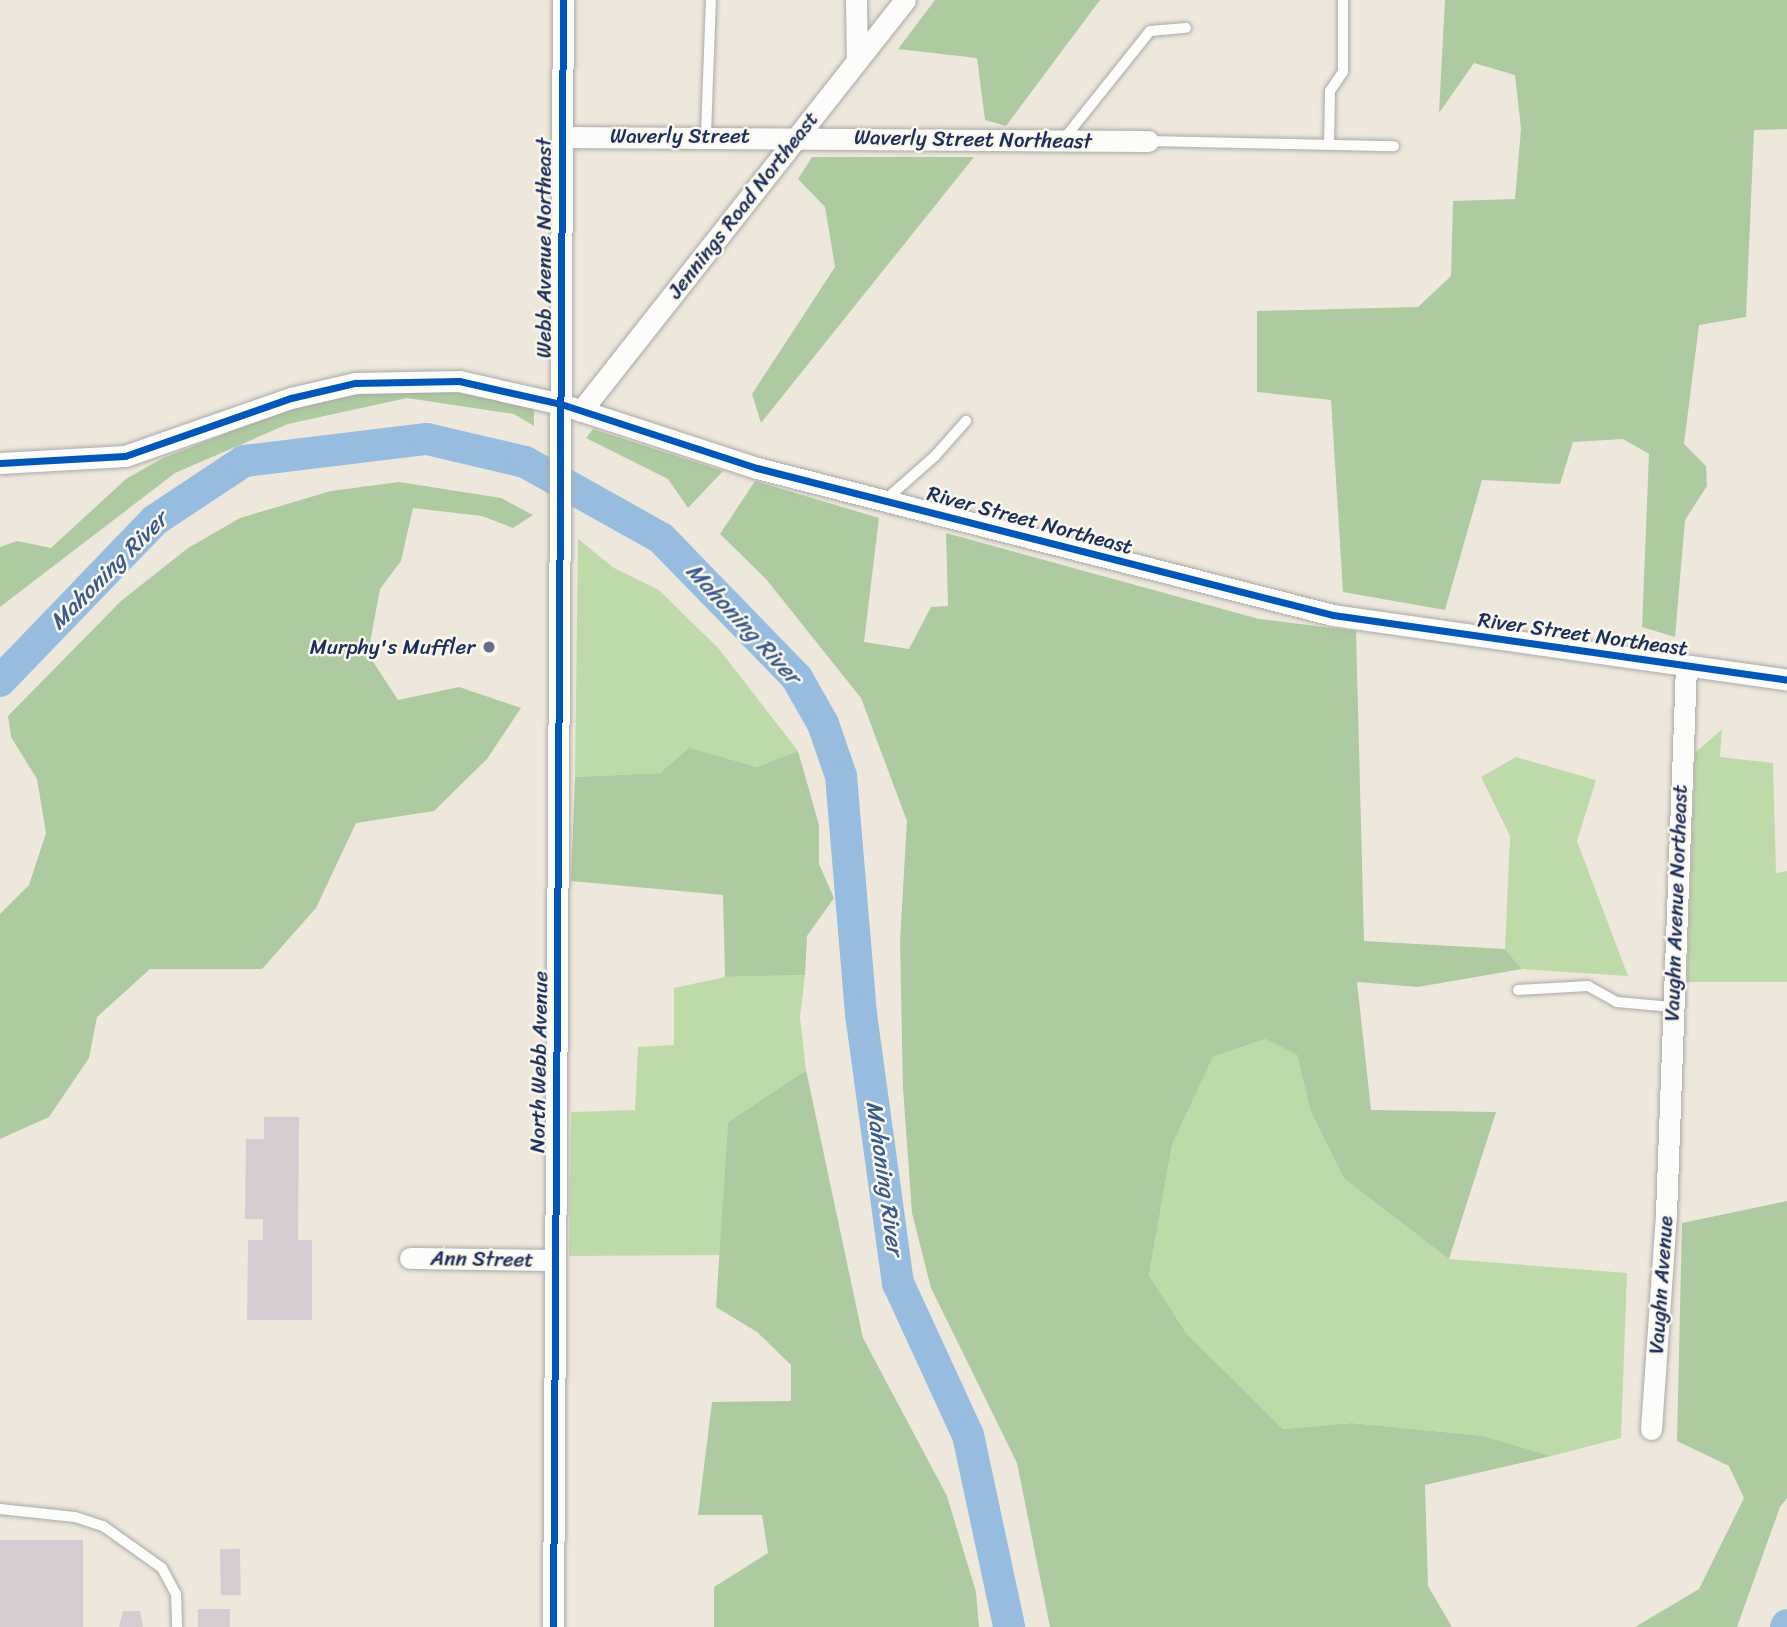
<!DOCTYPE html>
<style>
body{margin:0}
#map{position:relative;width:1787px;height:1627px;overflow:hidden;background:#eee8dc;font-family:Sriracha,sans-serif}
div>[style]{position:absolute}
.green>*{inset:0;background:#bfdaa9}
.forest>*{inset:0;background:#aecaa0}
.river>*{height:32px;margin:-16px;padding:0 16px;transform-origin:16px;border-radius:16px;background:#96bde0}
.building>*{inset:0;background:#d5ccd2;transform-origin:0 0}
.roads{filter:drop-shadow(0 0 2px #aaa9a8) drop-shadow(0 0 2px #aaa9a8)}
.lane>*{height:10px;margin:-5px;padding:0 5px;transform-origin:5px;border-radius:5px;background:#fcfcfa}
.street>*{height:21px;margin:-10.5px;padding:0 10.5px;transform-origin:10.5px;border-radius:10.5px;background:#fcfcfa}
.cycleway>*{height:7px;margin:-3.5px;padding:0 3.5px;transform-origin:3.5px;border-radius:3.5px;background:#0057b8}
.dots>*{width:19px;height:19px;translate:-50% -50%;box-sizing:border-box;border:4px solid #fbf7ec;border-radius:50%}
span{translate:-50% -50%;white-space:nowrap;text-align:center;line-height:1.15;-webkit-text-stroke:5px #fbf7ec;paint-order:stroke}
.street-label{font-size:21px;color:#1b2f5e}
.poi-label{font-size:21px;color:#1b2f5e}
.right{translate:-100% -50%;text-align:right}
.water-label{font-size:23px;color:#395a8c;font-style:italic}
</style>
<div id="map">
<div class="green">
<i style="clip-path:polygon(578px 539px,614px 568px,659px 590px,719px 649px,798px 751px,757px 767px,689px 749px,660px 773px,575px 777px)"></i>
<i style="clip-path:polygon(1722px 729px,1720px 757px,1773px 763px,1776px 873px,1787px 871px,1787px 982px,1687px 982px,1695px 753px)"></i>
<i style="clip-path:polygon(1516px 757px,1596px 780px,1577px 841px,1628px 976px,1522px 969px,1505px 949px,1510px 836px,1481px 777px)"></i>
<i style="clip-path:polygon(805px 975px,800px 1018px,806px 1070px,728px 1122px,720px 1255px,569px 1256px,571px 1112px,635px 1110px,638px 1047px,674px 1045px,674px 988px,725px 977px)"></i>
<i style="clip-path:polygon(1265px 1039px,1297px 1055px,1310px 1109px,1449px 1259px,1627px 1273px,1621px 1438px,1551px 1456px,1484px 1436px,1352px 1423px,1283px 1429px,1186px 1333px,1149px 1275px,1172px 1145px,1213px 1057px)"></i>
</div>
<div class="forest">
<i style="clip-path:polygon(935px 0,1100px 0,1006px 126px,985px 120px,977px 58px,898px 49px)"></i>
<i style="clip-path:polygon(1445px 0,1787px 0,1787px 129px,1754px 130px,1746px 317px,1699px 325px,1684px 444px,1706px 466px,1707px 486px,1685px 520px,1675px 637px,1642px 627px,1649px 454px,1623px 439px,1573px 442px,1560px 484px,1482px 480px,1445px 610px,1343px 592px,1331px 400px,1257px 392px,1257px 311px,1418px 307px,1451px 276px,1453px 201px,1515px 199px,1521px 129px,1515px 75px,1474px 63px,1439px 113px)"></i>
<i style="clip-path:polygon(812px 157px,974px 157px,761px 423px,752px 394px,835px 267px,825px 207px,798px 179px)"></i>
<i style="clip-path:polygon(418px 388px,512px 400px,534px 409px,534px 426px,514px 414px,407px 398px,288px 424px,175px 473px,0 607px,0 547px,17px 541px,51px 548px,126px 479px,163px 458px,294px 407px,374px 391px)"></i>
<i style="clip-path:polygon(593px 429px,723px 471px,688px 508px,668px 479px,586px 438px)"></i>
<i style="clip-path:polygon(755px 481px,879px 518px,864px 642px,909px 649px,931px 607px,948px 606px,946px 533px,1259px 619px,1356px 631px,1364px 941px,1505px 949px,1522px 969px,1418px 987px,1357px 982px,1371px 1110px,1496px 1112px,1449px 1259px,1344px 1178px,1310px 1109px,1297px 1055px,1265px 1039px,1213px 1057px,1172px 1145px,1149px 1275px,1186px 1333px,1283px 1429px,1352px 1423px,1484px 1436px,1551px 1456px,1425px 1485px,1428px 1586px,1452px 1627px,1050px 1627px,1017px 1463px,931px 1288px,912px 1213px,903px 1088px,900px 941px,907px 821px,861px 698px,766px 579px,720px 534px)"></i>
<i style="clip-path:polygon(399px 482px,501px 498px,533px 515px,513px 528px,482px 516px,413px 508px,401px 561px,380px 589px,368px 654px,398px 700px,459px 687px,521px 708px,487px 759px,434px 811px,356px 823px,316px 908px,262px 969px,150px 969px,97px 1017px,89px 1058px,49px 1117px,0 1139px,0 914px,29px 885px,46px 833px,37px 779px,11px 737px,8px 716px,121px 601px,188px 548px,240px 518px,331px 491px)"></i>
<i style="clip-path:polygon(689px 748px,757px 767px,798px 751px,819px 825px,819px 864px,834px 898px,807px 936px,805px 975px,725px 977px,723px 895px,571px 881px,575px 777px,660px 773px)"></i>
<i style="clip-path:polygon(806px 1070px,863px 1338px,947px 1496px,976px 1592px,979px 1627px,714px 1627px,714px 1587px,768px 1553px,762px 1515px,698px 1515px,712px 1402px,791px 1401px,791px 1365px,757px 1332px,716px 1307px,728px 1122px)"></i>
<i style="clip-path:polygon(1787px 1201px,1787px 1498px,1780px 1507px,1737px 1627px,1635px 1627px,1699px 1589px,1744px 1498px,1729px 1466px,1677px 1441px,1682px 1223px)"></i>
</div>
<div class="river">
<i style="left:0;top:681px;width:223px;rotate:-46.1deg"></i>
<i style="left:155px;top:520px;width:107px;rotate:-33.5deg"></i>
<i style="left:244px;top:461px;width:184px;rotate:-6.9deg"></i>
<i style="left:427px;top:439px;width:101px;rotate:13.2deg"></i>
<i style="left:525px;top:462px;width:156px;rotate:29.2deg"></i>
<i style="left:661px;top:538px;width:195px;rotate:45.8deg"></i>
<i style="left:797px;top:678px;width:53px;rotate:60.5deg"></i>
<i style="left:823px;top:724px;width:55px;rotate:70.9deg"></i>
<i style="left:841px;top:776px;width:239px;rotate:85.2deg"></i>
<i style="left:861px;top:1014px;width:272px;rotate:82.2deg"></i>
<i style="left:898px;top:1283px;width:167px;rotate:65.3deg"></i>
<i style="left:968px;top:1435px;width:196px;rotate:77.9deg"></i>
<i style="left:1786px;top:1627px;width:2px;rotate:-63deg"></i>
</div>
<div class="building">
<i style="clip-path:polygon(264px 1117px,299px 1117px,298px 1240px,312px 1240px,312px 1320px,247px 1320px,248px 1240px,263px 1240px,263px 1219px,245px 1219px,246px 1139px,264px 1139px)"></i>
<i style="left:0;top:1540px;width:83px;height:87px"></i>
<i style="left:240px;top:1549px;width:46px;height:20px;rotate:89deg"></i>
<i style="left:198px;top:1609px;width:32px;height:18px"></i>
<i style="clip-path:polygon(123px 1611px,140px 1611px,143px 1627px,119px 1627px)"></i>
</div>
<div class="roads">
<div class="lane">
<i style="left:706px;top:134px;width:134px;rotate:-87.9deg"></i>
<i style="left:1063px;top:140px;width:139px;rotate:-51.4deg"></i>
<i style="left:1150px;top:31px;width:36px;rotate:-5deg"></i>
<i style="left:1148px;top:141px;width:246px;rotate:1.2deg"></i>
<i style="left:1329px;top:145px;width:54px;rotate:-88.9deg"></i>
<i style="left:1330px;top:91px;width:23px;rotate:-56deg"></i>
<i style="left:1343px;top:72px;width:72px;rotate:-90deg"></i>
<i style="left:884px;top:501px;width:68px;rotate:-41.4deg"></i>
<i style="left:935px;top:456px;width:47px;rotate:-48.5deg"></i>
<i style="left:1518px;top:990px;width:70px;rotate:-3.3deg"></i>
<i style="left:1588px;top:986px;width:33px;rotate:29deg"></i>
<i style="left:1617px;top:1002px;width:55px;rotate:5.2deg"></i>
<i style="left:0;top:1509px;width:75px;rotate:6.1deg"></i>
<i style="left:75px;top:1517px;width:29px;rotate:18deg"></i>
<i style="left:103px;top:1526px;width:72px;rotate:35.4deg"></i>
<i style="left:162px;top:1568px;width:30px;rotate:62deg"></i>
<i style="left:176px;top:1594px;width:33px;rotate:88deg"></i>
</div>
<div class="street">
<i style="left:856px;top:0;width:61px;rotate:89.1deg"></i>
<i style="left:562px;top:137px;width:586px;rotate:0.39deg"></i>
<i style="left:581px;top:411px;width:523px;rotate:-51.75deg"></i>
<i style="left:0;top:463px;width:125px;rotate:-3.2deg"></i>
<i style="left:125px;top:456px;width:176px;rotate:-19.3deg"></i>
<i style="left:291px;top:398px;width:66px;rotate:-13.2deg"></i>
<i style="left:355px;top:383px;width:104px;rotate:-1.1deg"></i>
<i style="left:459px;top:381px;width:105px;rotate:12.7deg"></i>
<i style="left:561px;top:404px;width:206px;rotate:18.1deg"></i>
<i style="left:757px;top:468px;width:594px;rotate:14.32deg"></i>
<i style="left:1333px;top:615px;width:459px;rotate:8.1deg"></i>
<i style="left:410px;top:1258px;width:145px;rotate:0.8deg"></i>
<i style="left:1651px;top:1429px;width:216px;rotate:-86deg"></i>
<i style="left:1666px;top:1214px;width:548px;rotate:-87.91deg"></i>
<i style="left:553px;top:1627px;width:1627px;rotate:-89.65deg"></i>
</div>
</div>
<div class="cycleway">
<i style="left:0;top:463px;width:125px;rotate:-3.2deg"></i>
<i style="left:125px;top:456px;width:176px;rotate:-19.3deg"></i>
<i style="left:291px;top:398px;width:66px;rotate:-13.2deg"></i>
<i style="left:355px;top:383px;width:104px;rotate:-1.1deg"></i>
<i style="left:459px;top:381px;width:105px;rotate:12.7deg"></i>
<i style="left:561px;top:404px;width:206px;rotate:18.1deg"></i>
<i style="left:757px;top:468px;width:594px;rotate:14.32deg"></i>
<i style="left:1333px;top:615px;width:459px;rotate:8.1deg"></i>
<i style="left:553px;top:1627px;width:1627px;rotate:-89.65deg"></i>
</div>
<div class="dots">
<i style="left:489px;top:647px;background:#65708a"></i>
</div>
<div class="street-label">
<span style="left:680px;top:136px">Waverly Street</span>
<span style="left:973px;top:139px;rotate:1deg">Waverly Street Northeast</span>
<span style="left:743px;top:205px;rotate:-52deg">Jennings Road Northeast</span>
<span style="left:544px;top:248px;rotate:-90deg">Webb Avenue Northeast</span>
<span style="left:1030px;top:520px;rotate:15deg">River Street Northeast</span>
<span style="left:1583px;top:634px;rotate:8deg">River Street Northeast</span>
<span style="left:1676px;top:903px;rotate:-88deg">Vaughn Avenue Northeast</span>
<span style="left:539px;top:1062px;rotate:-89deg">North Webb Avenue</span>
<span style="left:482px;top:1259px;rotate:1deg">Ann Street</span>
<span style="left:1661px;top:1285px;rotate:-86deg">Vaughn Avenue</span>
</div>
<div class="poi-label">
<span class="right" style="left:475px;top:647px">Murphy's Muffler</span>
</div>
<div class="water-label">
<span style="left:109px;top:571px;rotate:-45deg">Mahoning River</span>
<span style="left:743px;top:624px;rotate:47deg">Mahoning River</span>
<span style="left:884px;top:1178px;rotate:82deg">Mahoning River</span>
</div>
</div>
